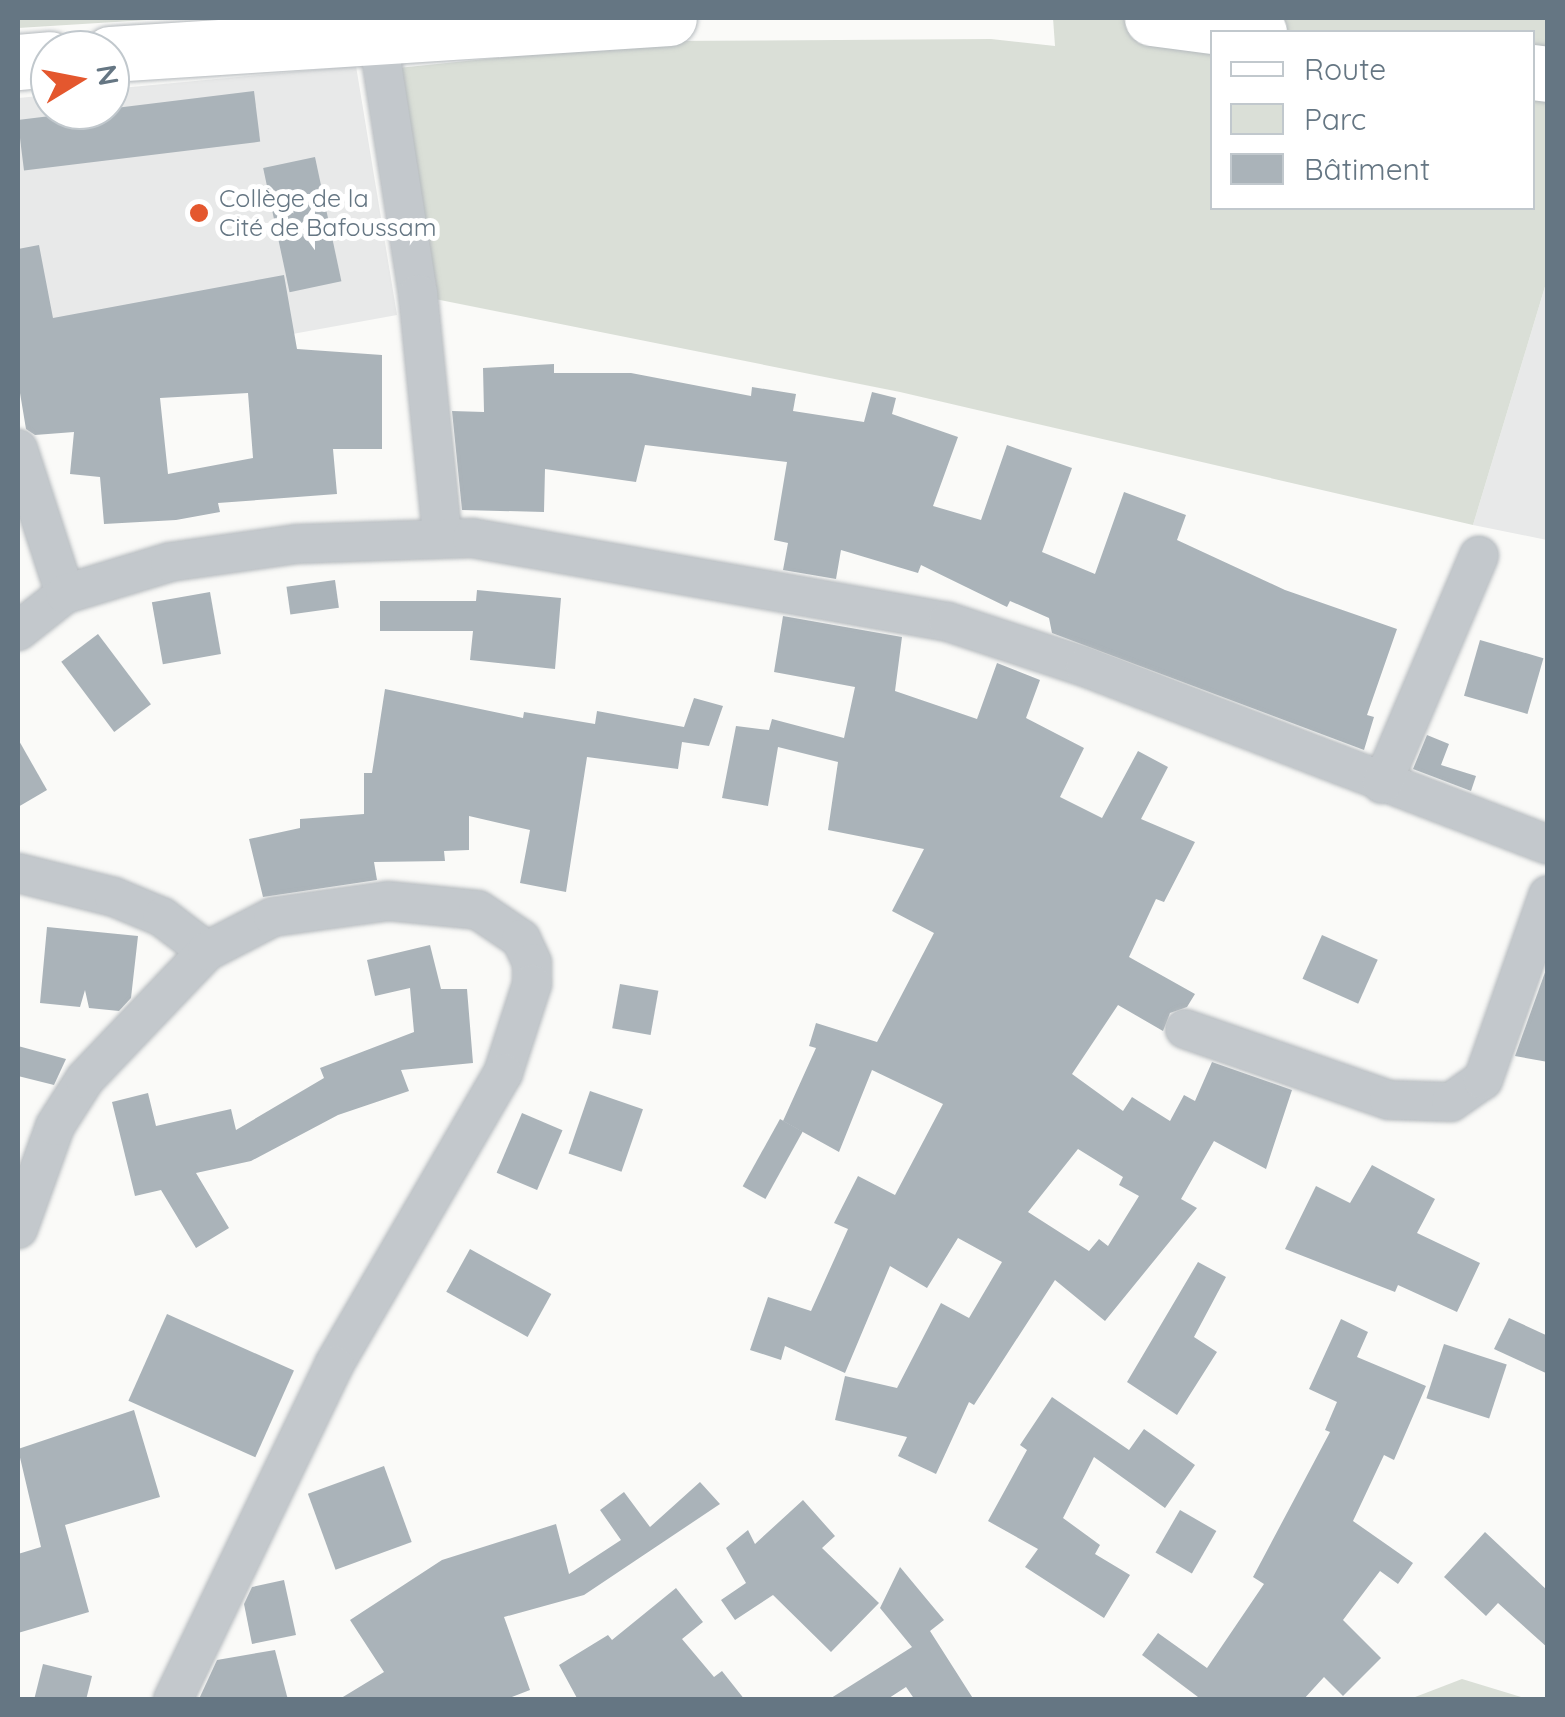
<!DOCTYPE html>
<meta charset="utf-8">
<style>
body{margin:0}
#map{position:relative;width:1565px;height:1717px;overflow:hidden;background:#fafaf8;font-family:Quicksand,sans-serif}
div>[style]{position:absolute}
.built>*{inset:0;background:#e8e9e9}
.green>*{inset:0;background:#dadfd7}
.building>*{inset:0;background:#aab3b9;transform-origin:0 0}
.roads{filter:drop-shadow(0 0 2px #b5babe) drop-shadow(0 0 2px #b5babe)}
.street>*{height:38px;margin:-19px;padding:0 19px;transform-origin:19px;border-radius:19px;background:#c3c8cc}
.primary>*{height:55px;margin:-27.5px;padding:0 27.5px;transform-origin:27.5px;border-radius:27.5px;background:#fff}
.dots>*{width:28px;height:28px;translate:-50% -50%;box-sizing:border-box;border:5px solid #fff;border-radius:50%}
span{translate:-50% -50%;white-space:nowrap;text-align:center;line-height:1.15;-webkit-text-stroke:10px #fff;paint-order:stroke}
.poi-label{font-size:25px;color:#657683}
.left{translate:0 -50%;text-align:left}
.frame{position:absolute;inset:0;border:20px solid #657683;pointer-events:none}
.legend{position:absolute;left:1210px;top:30px;width:325px;height:180px;box-sizing:border-box;background:#fff;border:2px solid #c1c8cd;margin:0;padding:12px 18px;list-style:none;font-size:30px;color:#657683}
.legend li{display:flex;align-items:center;gap:20px;height:50px}
.legend b{width:50px;border:2px solid #c1c8cd}
.north{position:absolute;left:30px;top:30px;width:100px;height:100px;box-sizing:border-box;background:#fff;border:2px solid #c1c8cd;border-radius:50%;rotate:80deg;font-size:28px;font-weight:700;line-height:40px;text-align:center;color:#657683}
.north::after{content:'';display:block;margin:auto;width:35px;height:45px;background:#e4572e;clip-path:polygon(50% 0,100% 100%,50% 72%,0 100%)}
</style>
<div id="map">
<div class="built">
<i style="clip-path:polygon(356px 66px,397px 315px,18px 384px,18px 98px,50px 95px,50px 110px,110px 110px,110px 89px)"></i>
<i style="clip-path:polygon(1547px 280px,1547px 540px,1473px 525px)"></i>
</div>
<div class="green">
<i style="clip-path:polygon(18px 18px,179px 18px,18px 28px)"></i>
<i style="clip-path:polygon(evenodd,1053px 18px,1547px 18px,1547px 280px,1473px 525px,900px 392px,425px 297px,398px 68px,661px 41px,991px 39px,1055px 46px,1053px 18px,1212px 32px,1532px 32px,1532px 208px,1212px 208px,1212px 32px)"></i>
<i style="clip-path:polygon(1462px 1679px,1528px 1699px,1410px 1699px)"></i>
</div>
<div class="building">
<i style="left:254px;top:91px;width:51px;height:238px;rotate:83deg"></i>
<i style="left:315px;top:157px;width:127px;height:53px;rotate:78deg"></i>
<i style="clip-path:polygon(evenodd,39px 245px,53px 318px,284px 275px,297px 349px,382px 355px,382px 449px,333px 449px,337px 494px,218px 503px,220px 512px,176px 520px,104px 524px,100px 477px,70px 474px,74px 432px,35px 435px,26px 429px,18px 381px,18px 249px,39px 245px,248px 393px,253px 458px,168px 474px,160px 398px,248px 393px)"></i>
<i style="clip-path:polygon(554px 364px,554px 373px,631px 373px,751px 396px,752px 387px,796px 394px,793px 411px,864px 422px,872px 392px,896px 398px,892px 414px,958px 437px,933px 506px,981px 520px,1007px 445px,1072px 468px,1042px 552px,1095px 574px,1124px 492px,1186px 515px,1177px 540px,1285px 590px,1397px 629px,1367px 715px,1374px 717px,1364px 750px,1052px 633px,1049px 618px,1010px 601px,1007px 607px,921px 565px,918px 573px,841px 550px,836px 579px,783px 570px,788px 543px,774px 540px,787px 462px,645px 445px,636px 482px,545px 469px,544px 512px,462px 510px,452px 411px,484px 412px,483px 368px)"></i>
<i style="left:335px;top:580px;width:28px;height:49px;rotate:82deg"></i>
<i style="clip-path:polygon(477px 590px,561px 598px,555px 669px,470px 660px,473px 631px,380px 631px,380px 601px,476px 601px)"></i>
<i style="left:210px;top:592px;width:63px;height:59px;rotate:80deg"></i>
<i style="clip-path:polygon(evenodd,783px 616px,902px 637px,895px 691px,977px 719px,997px 663px,1040px 680px,1026px 718px,1084px 748px,1060px 797px,1102px 818px,1138px 751px,1168px 767px,1141px 819px,1195px 842px,1164px 902px,1156px 899px,1129px 957px,1195px 994px,1187px 1007px,1170px 1013px,1163px 1031px,1118px 1005px,1072px 1074px,1123px 1111px,1132px 1097px,1170px 1121px,1184px 1095px,1195px 1101px,1212px 1062px,1292px 1090px,1266px 1169px,1214px 1141px,1181px 1199px,1197px 1208px,1105px 1321px,1055px 1280px,974px 1405px,969px 1402px,936px 1474px,898px 1456px,907px 1437px,835px 1420px,845px 1376px,897px 1388px,941px 1303px,969px 1318px,1002px 1262px,958px 1238px,927px 1288px,890px 1266px,845px 1373px,785px 1346px,781px 1360px,750px 1350px,768px 1297px,811px 1311px,848px 1229px,834px 1223px,858px 1176px,895px 1195px,943px 1104px,872px 1070px,839px 1152px,783px 1121px,816px 1048px,809px 1046px,816px 1023px,877px 1042px,934px 933px,892px 911px,924px 849px,828px 830px,838px 762px,778px 747px,768px 806px,722px 798px,736px 726px,769px 730px,772px 719px,844px 738px,855px 687px,774px 672px,783px 616px,1078px 1149px,1123px 1177px,1119px 1185px,1139px 1196px,1108px 1246px,1099px 1239px,1089px 1251px,1028px 1212px,1078px 1149px)"></i>
<i style="left:98px;top:634px;width:88px;height:46px;rotate:53deg"></i>
<i style="left:1480px;top:640px;width:66px;height:58px;rotate:16deg"></i>
<i style="clip-path:polygon(385px 689px,523px 718px,524px 712px,595px 724px,597px 711px,684px 727px,694px 698px,723px 706px,709px 746px,682px 742px,678px 769px,587px 757px,566px 892px,520px 883px,530px 830px,469px 816px,469px 850px,444px 851px,445px 861px,374px 862px,377px 880px,263px 897px,249px 839px,300px 828px,300px 819px,364px 814px,364px 773px,372px 773px)"></i>
<i style="clip-path:polygon(1427px 735px,1449px 744px,1441px 765px,1476px 776px,1471px 791px,1413px 769px)"></i>
<i style="clip-path:polygon(18px 739px,47px 790px,18px 807px)"></i>
<i style="clip-path:polygon(47px 927px,138px 936px,131px 998px,119px 1011px,89px 1008px,85px 990px,80px 1007px,40px 1003px)"></i>
<i style="left:1322px;top:935px;width:61px;height:48px;rotate:24deg"></i>
<i style="clip-path:polygon(430px 945px,441px 989px,467px 989px,473px 1063px,401px 1070px,409px 1091px,338px 1115px,251px 1161px,196px 1173px,229px 1228px,196px 1248px,161px 1190px,135px 1196px,112px 1102px,148px 1093px,156px 1126px,231px 1109px,236px 1130px,324px 1078px,320px 1068px,414px 1032px,410px 988px,375px 996px,367px 960px)"></i>
<i style="clip-path:polygon(1548px 964px,1548px 1062px,1515px 1056px)"></i>
<i style="left:620px;top:984px;width:39px;height:45px;rotate:10deg"></i>
<i style="clip-path:polygon(18px 1046px,66px 1059px,54px 1085px,18px 1076px)"></i>
<i style="left:590px;top:1091px;width:56px;height:66px;rotate:19deg"></i>
<i style="left:522px;top:1113px;width:44px;height:65px;rotate:23deg"></i>
<i style="left:780px;top:1119px;width:26px;height:77px;rotate:29deg"></i>
<i style="clip-path:polygon(1372px 1165px,1435px 1199px,1417px 1233px,1480px 1263px,1457px 1312px,1398px 1285px,1395px 1292px,1285px 1249px,1316px 1186px,1350px 1203px)"></i>
<i style="left:470px;top:1249px;width:93px;height:49px;rotate:29deg"></i>
<i style="clip-path:polygon(1198px 1262px,1226px 1277px,1194px 1337px,1217px 1352px,1177px 1415px,1127px 1382px)"></i>
<i style="left:167px;top:1314px;width:139px;height:95px;rotate:24deg"></i>
<i style="clip-path:polygon(1509px 1318px,1548px 1336px,1548px 1374px,1494px 1349px)"></i>
<i style="clip-path:polygon(1341px 1319px,1368px 1332px,1357px 1357px,1426px 1386px,1394px 1460px,1384px 1455px,1353px 1521px,1413px 1563px,1398px 1584px,1380px 1571px,1343px 1620px,1381px 1658px,1343px 1696px,1324px 1677px,1303px 1700px,1202px 1700px,1142px 1655px,1158px 1633px,1207px 1668px,1264px 1584px,1253px 1577px,1330px 1432px,1325px 1430px,1337px 1402px,1309px 1389px)"></i>
<i style="left:1444px;top:1344px;width:66px;height:57px;rotate:18deg"></i>
<i style="clip-path:polygon(1052px 1397px,1129px 1450px,1144px 1429px,1195px 1465px,1165px 1508px,1094px 1457px,1063px 1518px,1100px 1545px,1095px 1554px,1130px 1575px,1104px 1618px,1025px 1567px,1038px 1549px,988px 1521px,1027px 1450px,1020px 1445px)"></i>
<i style="clip-path:polygon(134px 1410px,160px 1497px,65px 1525px,89px 1612px,18px 1633px,18px 1554px,41px 1547px,18px 1449px)"></i>
<i style="left:384px;top:1466px;width:81px;height:81px;rotate:70deg"></i>
<i style="clip-path:polygon(700px 1482px,720px 1504px,584px 1595px,504px 1617px,530px 1690px,504px 1700px,338px 1700px,384px 1672px,350px 1620px,442px 1560px,556px 1524px,569px 1574px,621px 1540px,600px 1510px,624px 1492px,650px 1527px)"></i>
<i style="clip-path:polygon(803px 1500px,835px 1536px,822px 1548px,879px 1603px,831px 1652px,773px 1595px,735px 1620px,721px 1600px,746px 1583px,726px 1548px,748px 1530px,755px 1544px)"></i>
<i style="left:1180px;top:1510px;width:42px;height:49px;rotate:30deg"></i>
<i style="clip-path:polygon(1485px 1532px,1548px 1591px,1548px 1648px,1498px 1603px,1486px 1616px,1444px 1577px)"></i>
<i style="clip-path:polygon(900px 1567px,944px 1620px,930px 1631px,974px 1700px,915px 1700px,906px 1687px,886px 1700px,828px 1700px,912px 1647px,880px 1608px)"></i>
<i style="clip-path:polygon(284px 1580px,296px 1635px,252px 1644px,244px 1604px,252px 1587px)"></i>
<i style="clip-path:polygon(676px 1588px,703px 1622px,682px 1639px,714px 1677px,722px 1671px,745px 1700px,578px 1700px,559px 1665px,608px 1635px,612px 1640px)"></i>
<i style="clip-path:polygon(275px 1650px,288px 1700px,199px 1699px,217px 1660px)"></i>
<i style="clip-path:polygon(43px 1664px,92px 1676px,86px 1700px,34px 1700px)"></i>
</div>
<div class="roads">
<div class="street">
<i style="left:377px;top:32px;width:265px;rotate:81.1deg"></i>
<i style="left:418px;top:294px;width:243px;rotate:84.3deg"></i>
<i style="left:18px;top:449px;width:152px;rotate:72deg"></i>
<i style="left:18px;top:631px;width:60px;rotate:-38.2deg"></i>
<i style="left:65px;top:594px;width:110px;rotate:-16.9deg"></i>
<i style="left:170px;top:562px;width:128px;rotate:-8.1deg"></i>
<i style="left:297px;top:544px;width:175px;rotate:-2deg"></i>
<i style="left:472px;top:538px;width:483px;rotate:10deg"></i>
<i style="left:948px;top:622px;width:144px;rotate:18.2deg"></i>
<i style="left:1085px;top:667px;width:496px;rotate:21deg"></i>
<i style="left:1382px;top:784px;width:248px;rotate:-67deg"></i>
<i style="left:18px;top:873px;width:99px;rotate:14deg"></i>
<i style="left:114px;top:897px;width:52px;rotate:22.6deg"></i>
<i style="left:162px;top:917px;width:56px;rotate:37.1deg"></i>
<i style="left:1185px;top:1029px;width:216px;rotate:19.2deg"></i>
<i style="left:1389px;top:1100px;width:62px;rotate:1.8deg"></i>
<i style="left:1451px;top:1102px;width:39px;rotate:-35deg"></i>
<i style="left:1483px;top:1080px;width:196px;rotate:-70.6deg"></i>
<i style="left:18px;top:1229px;width:109px;rotate:-70.2deg"></i>
<i style="left:55px;top:1126px;width:56px;rotate:-57.4deg"></i>
<i style="left:85px;top:1079px;width:177px;rotate:-46.4deg"></i>
<i style="left:207px;top:951px;width:74px;rotate:-27.3deg"></i>
<i style="left:273px;top:917px;width:116px;rotate:-7.9deg"></i>
<i style="left:388px;top:901px;width:90px;rotate:5.7deg"></i>
<i style="left:478px;top:910px;width:52px;rotate:34deg"></i>
<i style="left:521px;top:939px;width:26px;rotate:65deg"></i>
<i style="left:532px;top:963px;width:21px;rotate:90deg"></i>
<i style="left:532px;top:984px;width:94px;rotate:108deg"></i>
<i style="left:503px;top:1073px;width:337px;rotate:120.1deg"></i>
<i style="left:334px;top:1365px;width:372px;rotate:115.7deg"></i>
</div>
<div class="primary">
<i style="left:1152px;top:18px;width:108px;rotate:7.5deg"></i>
<i style="left:110px;top:54px;width:560px;rotate:-3.68deg"></i>
<i style="left:18px;top:62px;width:32px;rotate:-5deg"></i>
<i style="left:1532px;top:72px;width:16px;rotate:7deg"></i>
</div>
</div>
<div class="dots">
<i style="left:199px;top:213px;background:#e4572e"></i>
</div>
<div class="poi-label">
<span class="left" style="left:219px;top:213px">Collège de la<br>Cité de Bafoussam</span>
</div>
<div class="frame"></div>
<ul class="legend">
<li><b style="height:12px;background:#fff"></b>Route</li>
<li><b style="height:28px;background:#dadfd7"></b>Parc</li>
<li><b style="height:28px;background:#aab3b9"></b>Bâtiment</li>
</ul>
<div class="north">N</div>
</div>
